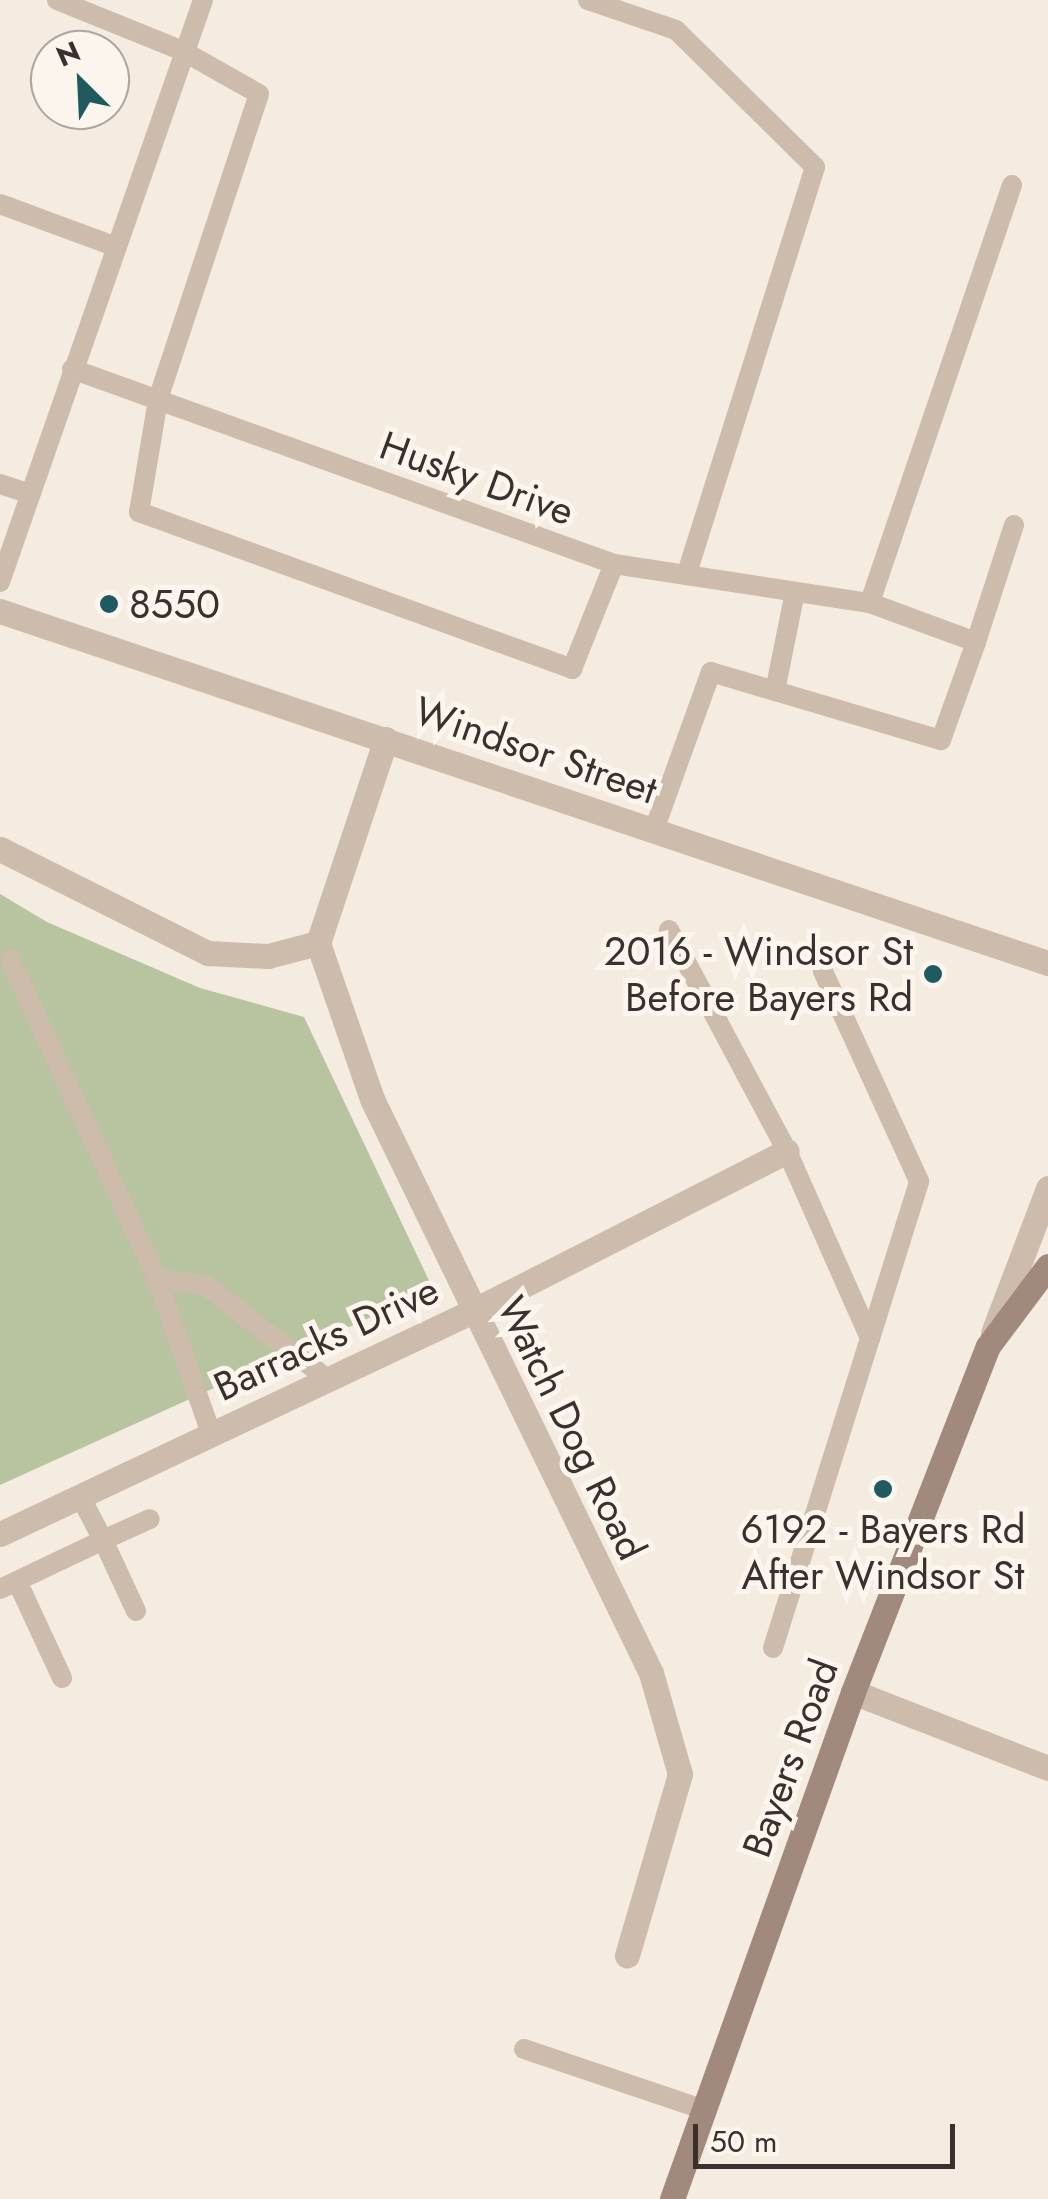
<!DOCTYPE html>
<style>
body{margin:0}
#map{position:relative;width:1048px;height:2199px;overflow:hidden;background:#f4ebe1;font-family:Jost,sans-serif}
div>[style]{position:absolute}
.green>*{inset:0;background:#b8c4a0}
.service>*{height:20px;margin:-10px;padding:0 10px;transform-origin:10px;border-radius:10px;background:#cdbbac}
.minor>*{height:25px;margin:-12.5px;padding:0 12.5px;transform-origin:12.5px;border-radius:12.5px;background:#cdbbac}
.tertiary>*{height:25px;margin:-12.5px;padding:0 12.5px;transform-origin:12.5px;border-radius:12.5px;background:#cdbbac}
.secondary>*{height:25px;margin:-12.5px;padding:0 12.5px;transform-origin:12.5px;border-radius:12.5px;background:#a18a7d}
.dots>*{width:28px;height:28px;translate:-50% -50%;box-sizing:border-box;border:5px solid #fbf5ee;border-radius:50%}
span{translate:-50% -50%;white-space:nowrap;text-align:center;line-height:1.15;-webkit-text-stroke:10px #fbf5ee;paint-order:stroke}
.street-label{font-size:40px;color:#3b302b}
.poi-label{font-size:40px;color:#3b302b}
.left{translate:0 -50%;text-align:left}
.right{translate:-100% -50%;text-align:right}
.north{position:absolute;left:30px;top:30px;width:100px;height:100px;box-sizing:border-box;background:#fbf5ee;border:2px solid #aea6a0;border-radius:50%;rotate:336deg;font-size:28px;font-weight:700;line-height:40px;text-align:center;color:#3b302b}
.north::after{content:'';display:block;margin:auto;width:35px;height:45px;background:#1f5a5e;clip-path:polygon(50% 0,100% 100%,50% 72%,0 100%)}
.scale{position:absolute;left:693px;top:2124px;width:262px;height:45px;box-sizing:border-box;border:5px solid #3b302b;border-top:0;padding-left:12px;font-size:30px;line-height:35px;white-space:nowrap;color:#3b302b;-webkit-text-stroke:8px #fbf5ee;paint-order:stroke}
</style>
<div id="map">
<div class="green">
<i style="clip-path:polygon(0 894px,47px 922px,200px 988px,304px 1017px,433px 1289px,0 1485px)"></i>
</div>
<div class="service">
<i style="left:57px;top:0;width:136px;rotate:22deg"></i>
<i style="left:183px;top:51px;width:87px;rotate:29.5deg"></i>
<i style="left:259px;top:94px;width:322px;rotate:108.3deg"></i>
<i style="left:158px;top:400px;width:114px;rotate:99.6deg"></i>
<i style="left:139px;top:512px;width:461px;rotate:19.9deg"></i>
<i style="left:572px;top:669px;width:113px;rotate:-68.2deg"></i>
<i style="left:588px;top:0;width:93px;rotate:18.8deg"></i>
<i style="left:676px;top:30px;width:195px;rotate:44.6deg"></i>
<i style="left:815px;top:167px;width:428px;rotate:107.5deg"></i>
<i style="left:1012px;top:185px;width:441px;rotate:108.8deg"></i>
<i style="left:870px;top:603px;width:113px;rotate:20.2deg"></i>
<i style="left:976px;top:642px;width:123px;rotate:-72deg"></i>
<i style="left:0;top:204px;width:121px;rotate:20.2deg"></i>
<i style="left:72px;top:369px;width:576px;rotate:19.79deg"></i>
<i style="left:614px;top:564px;width:259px;rotate:8.7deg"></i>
<i style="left:0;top:484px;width:32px;rotate:18deg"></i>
<i style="left:0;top:582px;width:616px;rotate:-70.77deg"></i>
<i style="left:775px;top:691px;width:101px;rotate:-78.6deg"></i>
<i style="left:654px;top:830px;width:168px;rotate:-70.2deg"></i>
<i style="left:711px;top:672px;width:240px;rotate:16.5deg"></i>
<i style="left:941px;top:740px;width:104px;rotate:-70.3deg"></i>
<i style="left:669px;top:930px;width:251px;rotate:61.9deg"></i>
<i style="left:787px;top:1151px;width:205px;rotate:66.1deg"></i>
<i style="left:10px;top:959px;width:352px;rotate:65.3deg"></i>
<i style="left:157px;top:1279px;width:163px;rotate:70.7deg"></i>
<i style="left:157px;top:1279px;width:48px;rotate:7.1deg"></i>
<i style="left:205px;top:1285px;width:153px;rotate:37.5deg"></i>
<i style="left:17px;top:1581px;width:107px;rotate:65.1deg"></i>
<i style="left:0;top:1589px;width:114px;rotate:-25.4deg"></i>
<i style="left:103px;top:1540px;width:50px;rotate:-117.6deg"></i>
<i style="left:136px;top:1611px;width:78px;rotate:-114.9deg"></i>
<i style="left:103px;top:1540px;width:51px;rotate:-24.1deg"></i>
<i style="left:773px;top:1648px;width:489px;rotate:-72.6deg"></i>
<i style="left:919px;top:1181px;width:231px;rotate:-114.6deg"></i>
<i style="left:524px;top:2049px;width:191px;rotate:18.6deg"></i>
</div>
<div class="minor">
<i style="left:0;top:849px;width:233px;rotate:26.6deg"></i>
<i style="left:208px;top:953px;width:60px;rotate:2.9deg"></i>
<i style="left:268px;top:956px;width:52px;rotate:-14.6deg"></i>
<i style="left:318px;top:943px;width:215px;rotate:-71.6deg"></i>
<i style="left:318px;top:943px;width:165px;rotate:70.9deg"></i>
<i style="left:372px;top:1099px;width:638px;rotate:64.08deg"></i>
<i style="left:651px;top:1673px;width:105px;rotate:74deg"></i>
<i style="left:680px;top:1774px;width:189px;rotate:106.3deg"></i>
<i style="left:0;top:1534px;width:523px;rotate:-25.24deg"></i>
<i style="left:473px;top:1311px;width:352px;rotate:-27deg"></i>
<i style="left:853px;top:1692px;width:209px;rotate:21.3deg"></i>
</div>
<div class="tertiary">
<i style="left:0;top:611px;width:1106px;rotate:18.57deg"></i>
<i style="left:993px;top:1333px;width:155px;rotate:-69.2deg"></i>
</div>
<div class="secondary">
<i style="left:672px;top:2199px;width:538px;rotate:-70.35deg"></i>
<i style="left:853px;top:1692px;width:371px;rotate:-68.7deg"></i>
<i style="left:988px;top:1346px;width:100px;rotate:-53.1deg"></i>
</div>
<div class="dots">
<i style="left:109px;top:604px;background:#1f5a5e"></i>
<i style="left:933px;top:974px;background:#1f5a5e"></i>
<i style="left:883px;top:1489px;background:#1f5a5e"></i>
</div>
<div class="street-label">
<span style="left:477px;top:478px;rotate:20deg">Husky Drive</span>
<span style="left:536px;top:750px;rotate:19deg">Windsor Street</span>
<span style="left:326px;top:1338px;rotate:-25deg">Barracks Drive</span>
<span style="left:572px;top:1428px;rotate:64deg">Watch Dog Road</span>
<span style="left:790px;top:1758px;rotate:-70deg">Bayers Road</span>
</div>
<div class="poi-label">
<span class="left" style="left:129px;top:604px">8550</span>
<span class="right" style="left:913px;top:974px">2016 - Windsor St<br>Before Bayers Rd</span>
<span style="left:883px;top:1552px">6192 - Bayers Rd<br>After Windsor St</span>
</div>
<div class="north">N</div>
<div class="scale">50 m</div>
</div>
